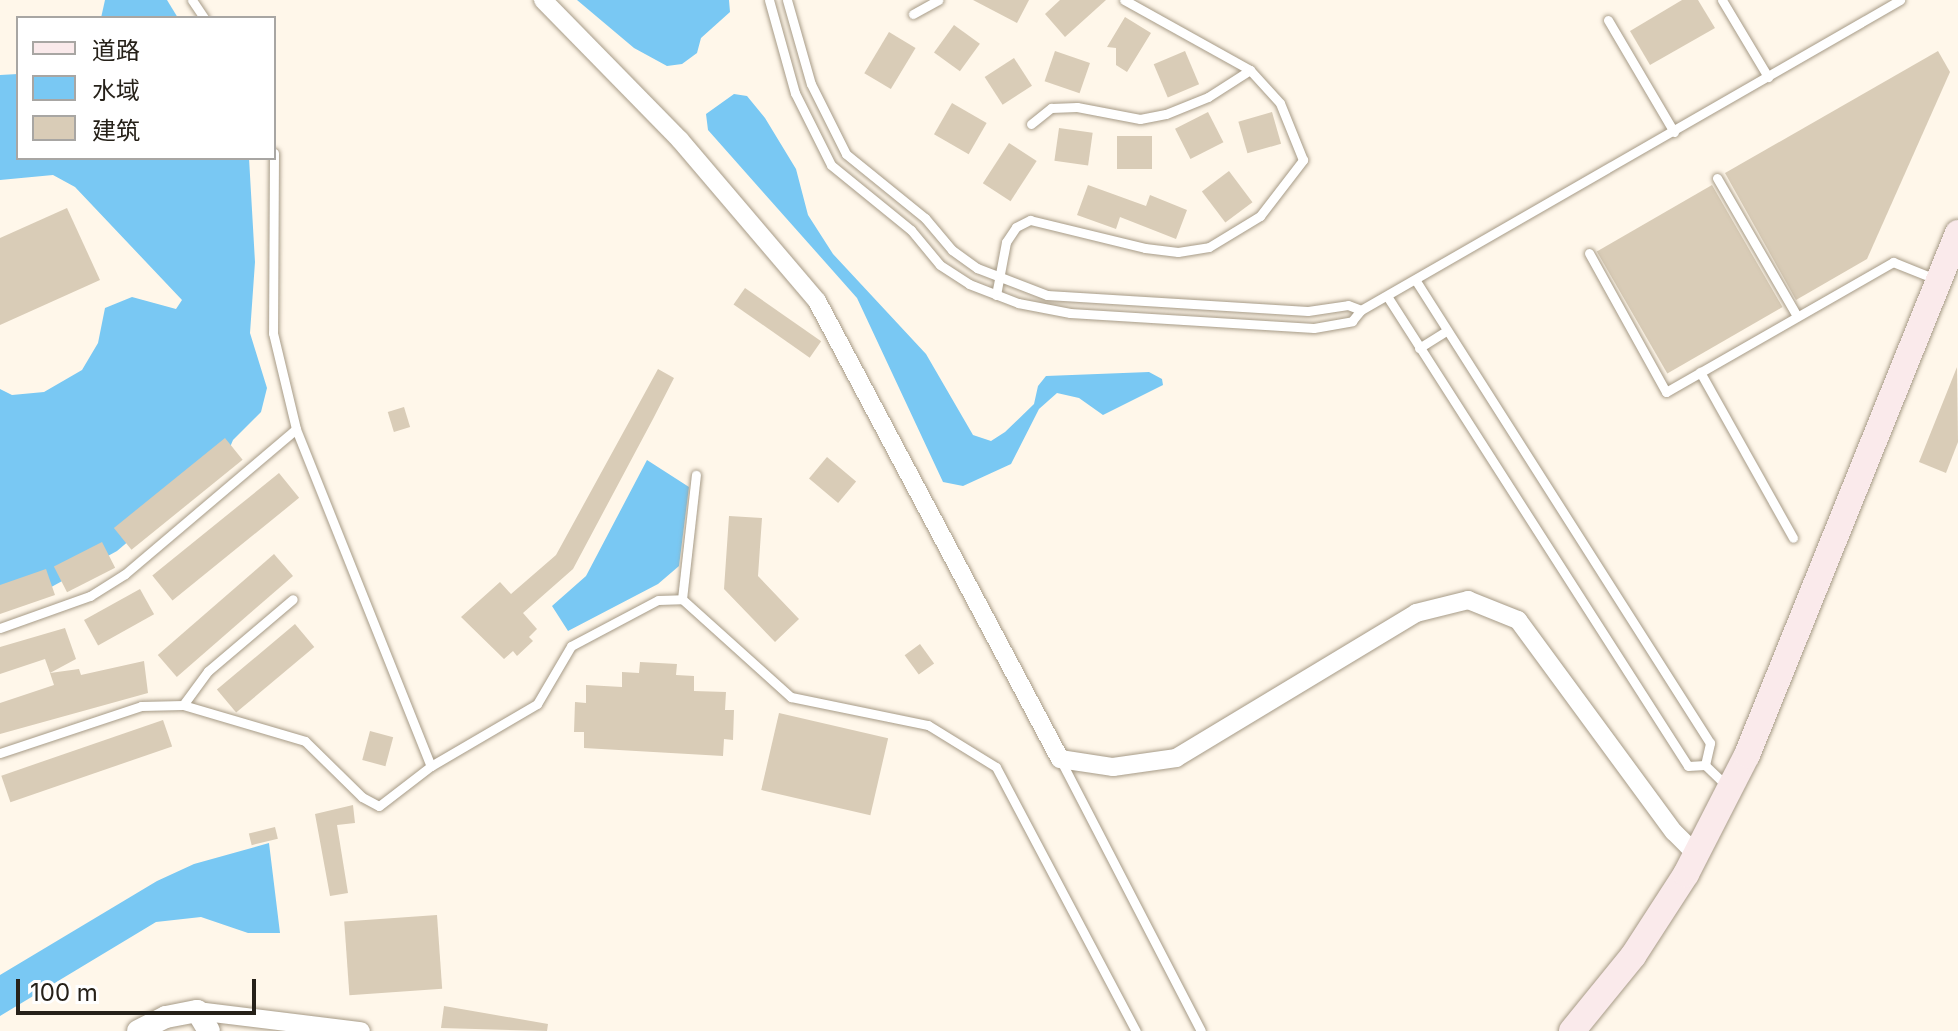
<!DOCTYPE html>
<meta charset="utf-8">
<style>
body{margin:0}
#map{position:relative;width:1958px;height:1031px;overflow:hidden;background:#fff7ea;font-family:Inter,"Noto Sans SC",sans-serif}
div>[style]{position:absolute}
.water>*{inset:0;background:#79c8f3}
.building>*{inset:0;background:#d9ccb7;transform-origin:0 0}
.roads{filter:drop-shadow(0 0 2px #a79b87) drop-shadow(0 0 2px #a79b87)}
.service>*{height:9px;margin:-4.5px;padding:0 4.5px;transform-origin:4.5px;border-radius:4.5px;background:#fff}
.minor>*{height:18px;margin:-9px;padding:0 9px;transform-origin:9px;border-radius:9px;background:#fff}
.tertiary>*{height:22px;margin:-11px;padding:0 11px;transform-origin:11px;border-radius:11px;background:#fff}
.secondary>*{height:26px;margin:-13px;padding:0 13px;transform-origin:13px;border-radius:13px;background:#faeaeb}
span{translate:-50% -50%;white-space:nowrap;text-align:center;line-height:1.15;-webkit-text-stroke:6px #fff;paint-order:stroke}
.legend{position:absolute;left:16px;top:16px;width:260px;height:144px;box-sizing:border-box;background:#fff;border:2px solid #a8a6a3;margin:0;padding:10px 14px;list-style:none;font-size:24px;color:#262119}
.legend li{display:flex;align-items:center;gap:16px;height:40px}
.legend b{width:40px;border:2px solid #a8a6a3}
.scale{position:absolute;left:16px;top:979px;width:240px;height:36px;box-sizing:border-box;border:4px solid #262119;border-top:0;padding-left:10px;font-size:24px;line-height:28px;white-space:nowrap;color:#262119;-webkit-text-stroke:6px #fff;paint-order:stroke}
</style>
<div id="map">
<div class="water">
<i style="clip-path:polygon(105px 0,167px 0,178px 18px,101px 18px)"></i>
<i style="clip-path:polygon(577px 0,729px 0,730px 12px,701px 38px,697px 53px,682px 64px,667px 66px,634px 48px)"></i>
<i style="clip-path:polygon(18px 74px,18px 158px,249px 158px,255px 262px,250px 333px,267px 388px,261px 412px,233px 440px,225px 459px,117px 551px,44px 591px,0 604px,0 389px,12px 395px,44px 392px,82px 370px,98px 343px,105px 308px,132px 297px,176px 309px,182px 300px,75px 187px,53px 175px,0 180px,0 75px)"></i>
<i style="clip-path:polygon(734px 94px,747px 96px,765px 118px,796px 169px,808px 215px,833px 254px,926px 354px,973px 435px,991px 441px,1005px 432px,1034px 404px,1038px 386px,1046px 376px,1149px 372px,1162px 379px,1163px 385px,1103px 415px,1079px 398px,1057px 393px,1039px 409px,1011px 464px,963px 486px,943px 482px,857px 298px,708px 130px,706px 114px)"></i>
<i style="clip-path:polygon(647px 460px,689px 487px,679px 566px,658px 584px,568px 631px,552px 606px,586px 576px)"></i>
<i style="clip-path:polygon(269px 843px,280px 933px,248px 933px,201px 917px,156px 922px,0 1016px,0 975px,157px 881px,194px 864px)"></i>
</div>
<div class="building">
<i style="clip-path:polygon(973px 0,1029px 0,1017px 23px)"></i>
<i style="clip-path:polygon(1060px 0,1106px 0,1065px 37px,1045px 14px)"></i>
<i style="clip-path:polygon(1682px 0,1698px 0,1715px 28px,1650px 65px,1630px 31px)"></i>
<i style="clip-path:polygon(1125px 17px,1151px 33px,1127px 72px,1116px 65px,1116px 48px,1107px 47px)"></i>
<i style="left:954px;top:25px;width:32px;height:34px;rotate:36deg"></i>
<i style="left:889px;top:32px;width:31px;height:48px;rotate:31deg"></i>
<i style="left:1055px;top:51px;width:37px;height:32px;rotate:19deg"></i>
<i style="left:1185px;top:51px;width:36px;height:34px;rotate:67deg"></i>
<i style="clip-path:polygon(1938px 51px,1950px 72px,1867px 259px,1796px 300px,1725px 173px)"></i>
<i style="left:1014px;top:58px;width:33px;height:35px;rotate:57deg"></i>
<i style="left:952px;top:103px;width:40px;height:36px;rotate:30deg"></i>
<i style="left:1208px;top:112px;width:34px;height:37px;rotate:63deg"></i>
<i style="left:1272px;top:112px;width:33px;height:35px;rotate:74deg"></i>
<i style="left:1059px;top:128px;width:34px;height:33px;rotate:8deg"></i>
<i style="left:1152px;top:136px;width:33px;height:35px;rotate:90deg"></i>
<i style="left:1009px;top:143px;width:33px;height:48px;rotate:33deg"></i>
<i style="left:1229px;top:171px;width:39px;height:34px;rotate:53deg"></i>
<i style="clip-path:polygon(1088px 185px,1146px 206px,1150px 195px,1187px 210px,1176px 239px,1120px 217px,1116px 229px,1077px 215px)"></i>
<i style="left:1712px;top:185px;width:141px;height:133px;rotate:60deg"></i>
<i style="clip-path:polygon(67px 208px,100px 280px,0 325px,0 238px)"></i>
<i style="left:745px;top:288px;width:93px;height:20px;rotate:35deg"></i>
<i style="clip-path:polygon(1957px 367px,1958px 442px,1946px 473px,1919px 462px)"></i>
<i style="clip-path:polygon(658px 369px,674px 378px,653px 419px,573px 569px,523px 613px,537px 629px,529px 637px,533px 641px,517px 656px,513px 651px,504px 659px,461px 617px,500px 582px,511px 594px,556px 555px)"></i>
<i style="left:404px;top:407px;width:21px;height:17px;rotate:73deg"></i>
<i style="left:225px;top:438px;width:28px;height:143px;rotate:51deg"></i>
<i style="left:827px;top:457px;width:38px;height:28px;rotate:40deg"></i>
<i style="left:279px;top:473px;width:32px;height:163px;rotate:51deg"></i>
<i style="clip-path:polygon(729px 516px,762px 518px,758px 576px,799px 619px,775px 642px,724px 589px)"></i>
<i style="left:102px;top:542px;width:29px;height:54px;rotate:63deg"></i>
<i style="left:274px;top:554px;width:29px;height:154px;rotate:49deg"></i>
<i style="clip-path:polygon(46px 569px,55px 595px,0 614px,0 585px)"></i>
<i style="left:140px;top:589px;width:29px;height:64px;rotate:61deg"></i>
<i style="left:295px;top:624px;width:30px;height:102px;rotate:50deg"></i>
<i style="clip-path:polygon(65px 628px,76px 659px,50px 673px,45px 659px,0 674px,0 647px)"></i>
<i style="left:920px;top:644px;width:24px;height:19px;rotate:54deg"></i>
<i style="clip-path:polygon(144px 661px,148px 693px,0 734px,0 703px,54px 685px,50px 673px,79px 669px,81px 675px)"></i>
<i style="clip-path:polygon(640px 662px,677px 664px,676px 675px,694px 676px,694px 691px,726px 692px,725px 710px,734px 710px,733px 740px,724px 739px,723px 756px,584px 748px,584px 732px,574px 732px,575px 702px,586px 703px,586px 685px,622px 687px,622px 672px,639px 673px)"></i>
<i style="left:779px;top:713px;width:112px;height:79px;rotate:13deg"></i>
<i style="left:163px;top:720px;width:28px;height:171px;rotate:71deg"></i>
<i style="left:370px;top:731px;width:24px;height:30px;rotate:15deg"></i>
<i style="clip-path:polygon(353px 805px,355px 823px,337px 825px,348px 893px,330px 896px,315px 814px)"></i>
<i style="left:275px;top:827px;width:12px;height:27px;rotate:76deg"></i>
<i style="left:437px;top:915px;width:74px;height:93px;rotate:86deg"></i>
<i style="clip-path:polygon(444px 1006px,548px 1024px,547px 1031px,441px 1028px)"></i>
</div>
<div class="roads">
<div class="service">
<i style="left:192px;top:0;width:22px;rotate:56deg"></i>
<i style="left:769px;top:0;width:97px;rotate:74.4deg"></i>
<i style="left:795px;top:93px;width:80px;rotate:63.4deg"></i>
<i style="left:831px;top:165px;width:103px;rotate:39.1deg"></i>
<i style="left:911px;top:230px;width:45px;rotate:50.4deg"></i>
<i style="left:940px;top:265px;width:35px;rotate:33deg"></i>
<i style="left:969px;top:284px;width:53px;rotate:21.2deg"></i>
<i style="left:1018px;top:303px;width:53px;rotate:10.9deg"></i>
<i style="left:1070px;top:313px;width:244px;rotate:3.5deg"></i>
<i style="left:1314px;top:328px;width:39px;rotate:-10deg"></i>
<i style="left:1352px;top:321px;width:14px;rotate:-51deg"></i>
<i style="left:1361px;top:310px;width:622px;rotate:-29.9deg"></i>
<i style="left:787px;top:0;width:87px;rotate:74.1deg"></i>
<i style="left:811px;top:84px;width:78px;rotate:63.4deg"></i>
<i style="left:846px;top:154px;width:102px;rotate:39deg"></i>
<i style="left:925px;top:218px;width:42px;rotate:49.8deg"></i>
<i style="left:952px;top:250px;width:31px;rotate:36deg"></i>
<i style="left:977px;top:268px;width:75px;rotate:21.1deg"></i>
<i style="left:1047px;top:295px;width:261px;rotate:3.5deg"></i>
<i style="left:1308px;top:311px;width:40px;rotate:-8.5deg"></i>
<i style="left:1348px;top:305px;width:14px;rotate:21deg"></i>
<i style="left:1722px;top:0;width:90px;rotate:59.1deg"></i>
<i style="left:913px;top:14px;width:29px;rotate:-29deg"></i>
<i style="left:1608px;top:20px;width:130px;rotate:59.5deg"></i>
<i style="left:1031px;top:124px;width:26px;rotate:-39deg"></i>
<i style="left:1051px;top:108px;width:26px;rotate:-2deg"></i>
<i style="left:1077px;top:107px;width:64px;rotate:10.8deg"></i>
<i style="left:1140px;top:119px;width:26px;rotate:-11deg"></i>
<i style="left:1166px;top:114px;width:45px;rotate:-22deg"></i>
<i style="left:1208px;top:97px;width:50px;rotate:-32.7deg"></i>
<i style="left:274px;top:153px;width:180px;rotate:90.3deg"></i>
<i style="left:273px;top:333px;width:99px;rotate:76.5deg"></i>
<i style="left:296px;top:429px;width:363px;rotate:68.2deg"></i>
<i style="left:1717px;top:178px;width:160px;rotate:59.9deg"></i>
<i style="left:1589px;top:253px;width:159px;rotate:61deg"></i>
<i style="left:1666px;top:392px;width:262px;rotate:-29.8deg"></i>
<i style="left:1893px;top:262px;width:48px;rotate:21.8deg"></i>
<i style="left:996px;top:295px;width:54px;rotate:-79.3deg"></i>
<i style="left:1006px;top:242px;width:18px;rotate:-56deg"></i>
<i style="left:1016px;top:227px;width:16px;rotate:-27deg"></i>
<i style="left:1030px;top:220px;width:118px;rotate:13.7deg"></i>
<i style="left:1145px;top:248px;width:33px;rotate:7deg"></i>
<i style="left:1178px;top:252px;width:31px;rotate:-9deg"></i>
<i style="left:1209px;top:247px;width:60px;rotate:-31.3deg"></i>
<i style="left:1260px;top:216px;width:71px;rotate:-52.5deg"></i>
<i style="left:1303px;top:160px;width:61px;rotate:-112deg"></i>
<i style="left:1280px;top:103px;width:45px;rotate:-132.3deg"></i>
<i style="left:1250px;top:70px;width:144px;rotate:-150.9deg"></i>
<i style="left:1387px;top:296px;width:558px;rotate:57.36deg"></i>
<i style="left:1688px;top:766px;width:17px;rotate:-3deg"></i>
<i style="left:1705px;top:765px;width:23px;rotate:-77deg"></i>
<i style="left:1710px;top:743px;width:548px;rotate:-122.47deg"></i>
<i style="left:1419px;top:348px;width:32px;rotate:-32deg"></i>
<i style="left:1700px;top:372px;width:190px;rotate:60.7deg"></i>
<i style="left:682px;top:599px;width:125px;rotate:-83.6deg"></i>
<i style="left:0;top:628px;width:96px;rotate:-19.6deg"></i>
<i style="left:90px;top:596px;width:41px;rotate:-32.2deg"></i>
<i style="left:125px;top:574px;width:224px;rotate:-40.3deg"></i>
<i style="left:183px;top:705px;width:42px;rotate:-53.7deg"></i>
<i style="left:208px;top:671px;width:111px;rotate:-40.3deg"></i>
<i style="left:0;top:753px;width:149px;rotate:-18.4deg"></i>
<i style="left:141px;top:706px;width:42px;rotate:-1.4deg"></i>
<i style="left:183px;top:705px;width:127px;rotate:16.4deg"></i>
<i style="left:305px;top:741px;width:80px;rotate:44.5deg"></i>
<i style="left:362px;top:797px;width:19px;rotate:28deg"></i>
<i style="left:379px;top:806px;width:66px;rotate:-37.6deg"></i>
<i style="left:431px;top:766px;width:123px;rotate:-30.3deg"></i>
<i style="left:537px;top:704px;width:67px;rotate:-59.6deg"></i>
<i style="left:571px;top:646px;width:98px;rotate:-27.9deg"></i>
<i style="left:658px;top:600px;width:24px;rotate:-2deg"></i>
<i style="left:682px;top:599px;width:147px;rotate:42deg"></i>
<i style="left:791px;top:697px;width:140px;rotate:11.6deg"></i>
<i style="left:928px;top:725px;width:80px;rotate:31.7deg"></i>
<i style="left:996px;top:767px;width:299px;rotate:62.1deg"></i>
<i style="left:1060px;top:759px;width:306px;rotate:62.6deg"></i>
<i style="left:1705px;top:765px;width:32px;rotate:44deg"></i>
</div>
<div class="minor">
<i style="left:543px;top:0;width:196px;rotate:45.6deg"></i>
<i style="left:680px;top:140px;width:211px;rotate:49.6deg"></i>
<i style="left:817px;top:301px;width:518px;rotate:62.05deg"></i>
<i style="left:1060px;top:759px;width:54px;rotate:8.6deg"></i>
<i style="left:1113px;top:767px;width:64px;rotate:-8.1deg"></i>
<i style="left:1176px;top:758px;width:280px;rotate:-31.1deg"></i>
<i style="left:1416px;top:613px;width:54px;rotate:-14deg"></i>
<i style="left:1468px;top:600px;width:54px;rotate:21.8deg"></i>
<i style="left:1518px;top:620px;width:263px;rotate:53.7deg"></i>
<i style="left:1674px;top:832px;width:31px;rotate:45deg"></i>
<i style="left:197px;top:1011px;width:165px;rotate:7deg"></i>
</div>
<div class="tertiary">
<i style="left:138px;top:1031px;width:31px;rotate:-27deg"></i>
<i style="left:166px;top:1017px;width:32px;rotate:-11deg"></i>
<i style="left:197px;top:1011px;width:23px;rotate:59deg"></i>
</div>
<div class="secondary">
<i style="left:1572px;top:1031px;width:97px;rotate:-50.9deg"></i>
<i style="left:1633px;top:956px;width:98px;rotate:-57.1deg"></i>
<i style="left:1686px;top:874px;width:134px;rotate:-62.9deg"></i>
<i style="left:1747px;top:755px;width:563px;rotate:-67.99deg"></i>
</div>
</div>
<ul class="legend">
<li><b style="height:10px;background:#faeaeb"></b>道路</li>
<li><b style="height:22px;background:#79c8f3"></b>水域</li>
<li><b style="height:22px;background:#d9ccb7"></b>建筑</li>
</ul>
<div class="scale">100 m</div>
</div>
